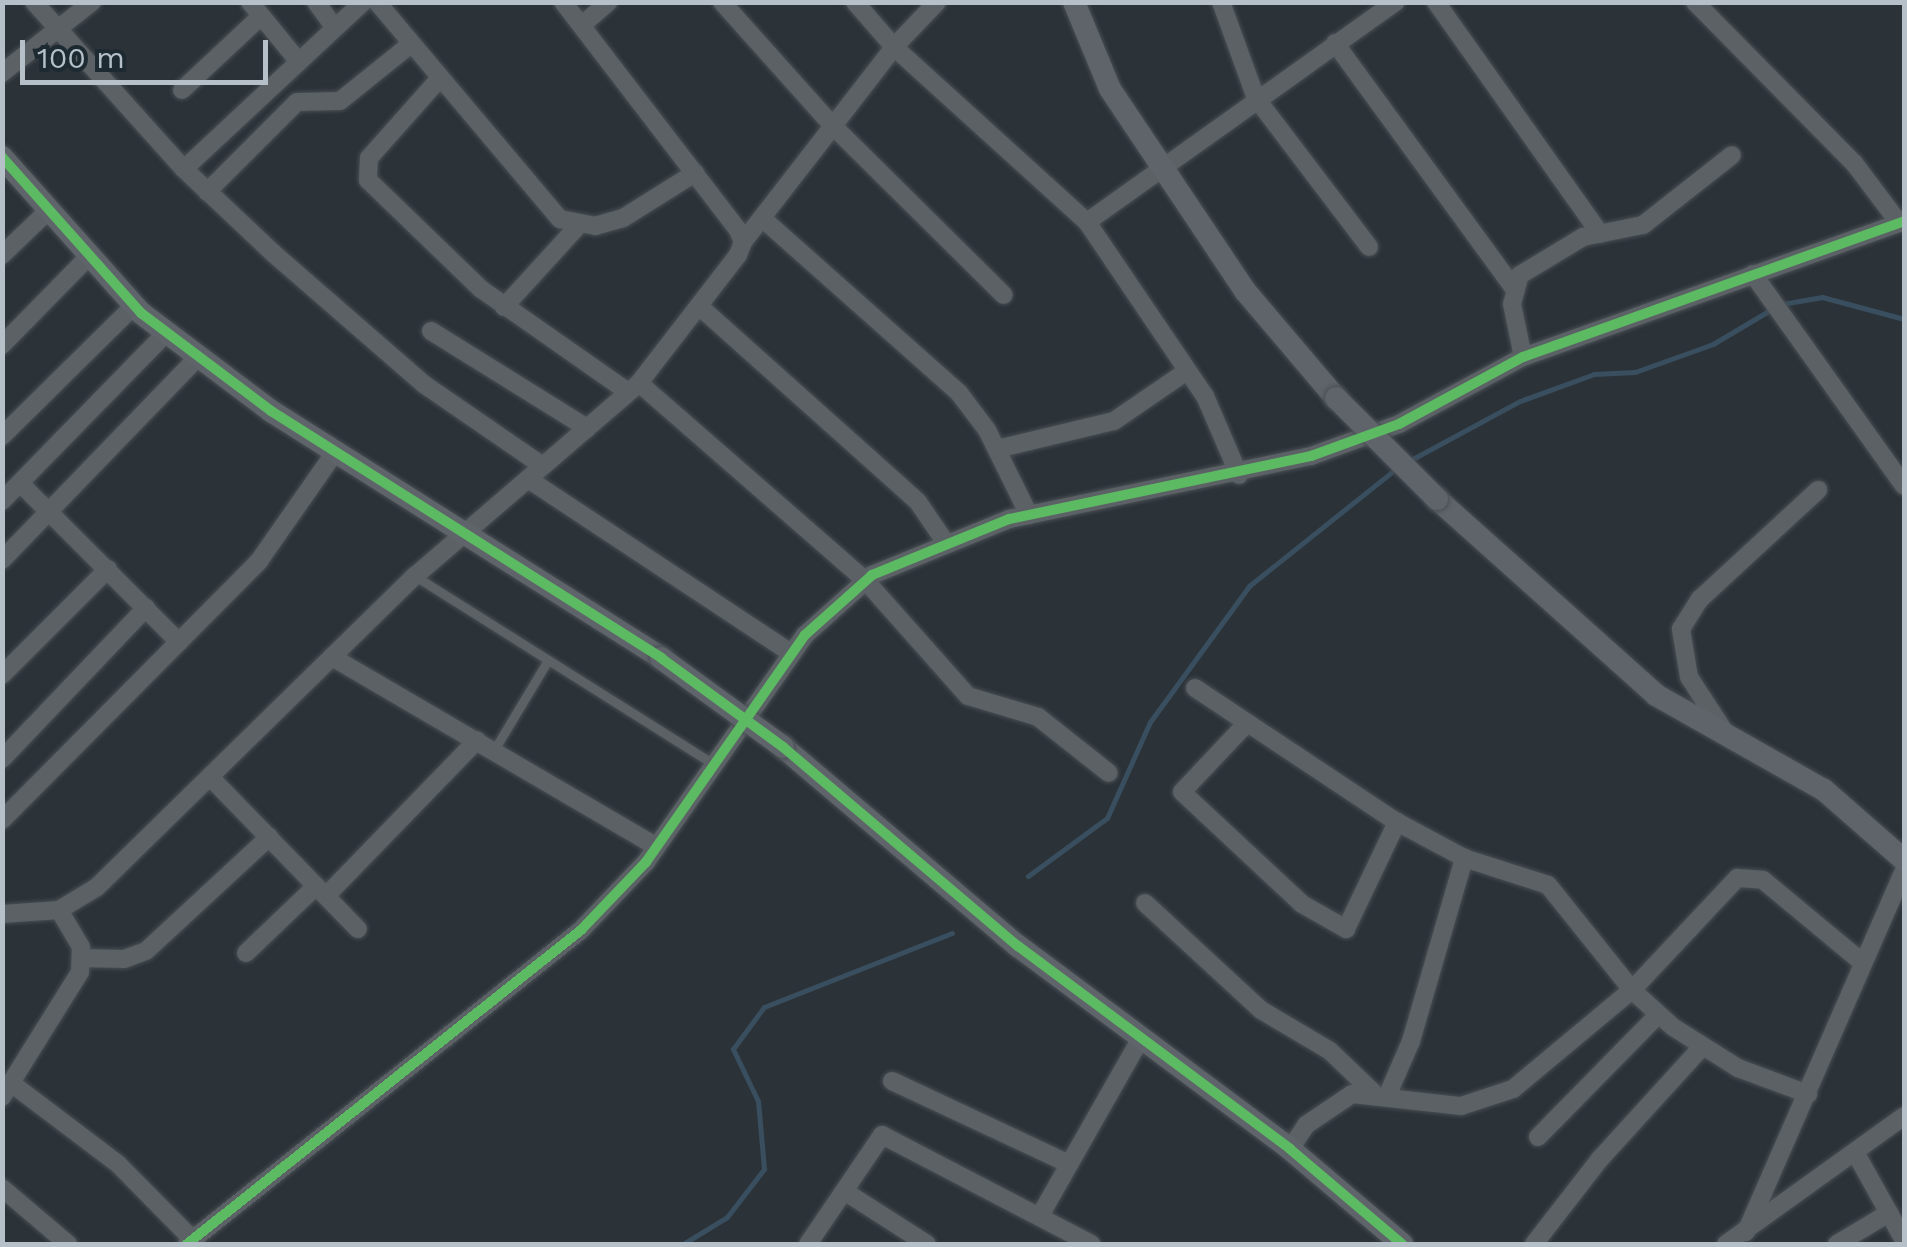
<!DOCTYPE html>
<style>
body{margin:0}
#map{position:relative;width:1907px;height:1247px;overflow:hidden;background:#2b3238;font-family:"Work Sans",sans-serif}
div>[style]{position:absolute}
.stream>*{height:5px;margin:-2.5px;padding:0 2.5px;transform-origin:2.5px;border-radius:2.5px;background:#394f5f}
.roads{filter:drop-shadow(0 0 2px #484e53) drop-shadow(0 0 2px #484e53)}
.lane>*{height:9px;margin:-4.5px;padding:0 4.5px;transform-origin:4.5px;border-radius:4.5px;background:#5b6165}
.street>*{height:18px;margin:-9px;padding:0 9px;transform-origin:9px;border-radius:9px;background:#5b6165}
.secondary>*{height:22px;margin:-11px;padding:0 11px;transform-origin:11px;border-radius:11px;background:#5f646a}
.bridges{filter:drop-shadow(0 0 2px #484e53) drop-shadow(0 0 2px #484e53)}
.secondary-bridge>*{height:22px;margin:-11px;padding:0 11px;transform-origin:11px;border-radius:11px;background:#5f646a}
.cycleway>*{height:10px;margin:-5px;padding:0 5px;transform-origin:5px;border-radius:5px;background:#5cba63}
span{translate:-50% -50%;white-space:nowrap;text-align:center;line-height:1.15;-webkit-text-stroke:10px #1e2a32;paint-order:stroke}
.frame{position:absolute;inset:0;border:5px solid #b5c0c8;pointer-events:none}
.scale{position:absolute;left:20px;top:40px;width:248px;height:45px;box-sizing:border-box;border:5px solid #b5c0c8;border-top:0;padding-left:12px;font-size:30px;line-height:35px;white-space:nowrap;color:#b5c0c8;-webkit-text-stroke:8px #1e2a32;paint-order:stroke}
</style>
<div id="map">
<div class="stream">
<i style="left:1782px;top:304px;width:41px;rotate:-9.9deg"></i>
<i style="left:1822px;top:297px;width:85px;rotate:15deg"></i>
<i style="left:1407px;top:462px;width:128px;rotate:-28.4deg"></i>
<i style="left:1520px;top:401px;width:79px;rotate:-20deg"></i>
<i style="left:1594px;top:374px;width:41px;rotate:-2.8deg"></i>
<i style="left:1635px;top:372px;width:83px;rotate:-19.7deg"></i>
<i style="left:1713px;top:344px;width:69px;rotate:-30.7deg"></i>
<i style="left:1028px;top:876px;width:98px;rotate:-36.3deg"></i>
<i style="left:1107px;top:818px;width:105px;rotate:-65.9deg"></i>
<i style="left:1150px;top:722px;width:168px;rotate:-53.9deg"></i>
<i style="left:1249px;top:586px;width:191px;rotate:-38.6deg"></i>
<i style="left:332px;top:1244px;width:109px"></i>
<i style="left:683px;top:1244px;width:52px;rotate:-31.5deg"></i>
<i style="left:727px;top:1217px;width:61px;rotate:-52.4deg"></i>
<i style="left:764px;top:1169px;width:68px;rotate:-95deg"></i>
<i style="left:758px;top:1101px;width:58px;rotate:-115.7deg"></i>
<i style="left:733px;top:1049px;width:52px;rotate:-53.6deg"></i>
<i style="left:764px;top:1007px;width:202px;rotate:-21.5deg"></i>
</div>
<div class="roads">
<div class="lane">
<i style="left:415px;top:576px;width:352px;rotate:32.2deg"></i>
<i style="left:494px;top:750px;width:105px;rotate:-59deg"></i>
</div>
<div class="street">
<i style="left:34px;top:2px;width:224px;rotate:48.1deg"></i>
<i style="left:184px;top:169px;width:122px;rotate:43.3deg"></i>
<i style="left:273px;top:253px;width:201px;rotate:41deg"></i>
<i style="left:425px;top:385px;width:143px;rotate:34.5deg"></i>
<i style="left:250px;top:2px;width:77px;rotate:50.8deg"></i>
<i style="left:316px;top:2px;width:32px;rotate:54deg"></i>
<i style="left:377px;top:2px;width:284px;rotate:49.9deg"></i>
<i style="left:560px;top:219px;width:36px;rotate:11deg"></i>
<i style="left:595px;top:226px;width:29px;rotate:-16deg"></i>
<i style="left:623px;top:218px;width:85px;rotate:-32deg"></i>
<i style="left:722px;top:2px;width:166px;rotate:48.2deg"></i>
<i style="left:833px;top:126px;width:240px;rotate:44.7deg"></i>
<i style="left:855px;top:2px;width:60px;rotate:49.1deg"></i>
<i style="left:894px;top:47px;width:261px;rotate:42.2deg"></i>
<i style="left:1087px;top:222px;width:210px;rotate:55.9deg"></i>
<i style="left:1205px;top:396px;width:86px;rotate:66.7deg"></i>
<i style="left:1221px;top:2px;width:102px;rotate:70deg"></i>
<i style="left:1256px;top:98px;width:187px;rotate:52.8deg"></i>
<i style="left:1436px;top:2px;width:284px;rotate:54.7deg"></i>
<i style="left:1695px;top:2px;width:226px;rotate:45.4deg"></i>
<i style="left:1854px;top:163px;width:75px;rotate:53.1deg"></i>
<i style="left:582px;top:25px;width:35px;rotate:-41deg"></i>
<i style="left:1335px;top:43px;width:306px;rotate:53.9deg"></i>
<i style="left:2px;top:73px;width:115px;rotate:-38.3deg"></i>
<i style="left:440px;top:78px;width:107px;rotate:131.6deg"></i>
<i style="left:369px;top:158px;width:22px;rotate:93deg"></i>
<i style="left:368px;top:180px;width:157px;rotate:44deg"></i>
<i style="left:481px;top:289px;width:179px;rotate:35deg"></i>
<i style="left:182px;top:90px;width:108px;rotate:-43.1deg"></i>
<i style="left:184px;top:169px;width:245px;rotate:-43deg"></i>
<i style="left:207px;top:192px;width:127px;rotate:-45deg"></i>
<i style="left:297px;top:102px;width:43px;rotate:-1.3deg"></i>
<i style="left:340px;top:101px;width:91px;rotate:-38.8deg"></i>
<i style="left:762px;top:218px;width:264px;rotate:41.6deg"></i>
<i style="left:959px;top:393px;width:46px;rotate:52.9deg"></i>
<i style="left:987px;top:430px;width:95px;rotate:63.7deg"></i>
<i style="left:1087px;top:222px;width:379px;rotate:-35.5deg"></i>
<i style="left:743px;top:242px;width:247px;rotate:-52.2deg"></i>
<i style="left:894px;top:47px;width:62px;rotate:-46.3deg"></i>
<i style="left:2px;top:255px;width:66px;rotate:-43.8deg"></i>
<i style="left:1753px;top:274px;width:260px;rotate:54.5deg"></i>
<i style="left:699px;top:306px;width:294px;rotate:41.8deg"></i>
<i style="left:918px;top:502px;width:50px;rotate:55.7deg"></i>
<i style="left:504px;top:307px;width:110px;rotate:-47.6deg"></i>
<i style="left:431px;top:331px;width:184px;rotate:31.9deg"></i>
<i style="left:2px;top:345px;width:126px;rotate:-45.6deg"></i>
<i style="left:1523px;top:357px;width:54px;rotate:-101.7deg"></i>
<i style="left:1512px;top:304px;width:30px;rotate:-75deg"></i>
<i style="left:1520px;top:275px;width:74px;rotate:-31.1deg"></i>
<i style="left:1583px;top:237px;width:61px;rotate:-11.3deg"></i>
<i style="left:1643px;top:225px;width:113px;rotate:-38.2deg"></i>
<i style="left:639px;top:383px;width:300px;rotate:41.1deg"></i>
<i style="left:865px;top:580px;width:155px;rotate:48.4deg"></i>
<i style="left:968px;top:696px;width:73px;rotate:16.7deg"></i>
<i style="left:1038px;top:717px;width:90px;rotate:38.3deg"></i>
<i style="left:2px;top:436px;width:187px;rotate:-44.6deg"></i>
<i style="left:997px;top:449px;width:120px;rotate:-13.5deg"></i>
<i style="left:1114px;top:421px;width:88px;rotate:-34.4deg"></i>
<i style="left:528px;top:479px;width:315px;rotate:33.5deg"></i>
<i style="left:20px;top:483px;width:225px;rotate:45deg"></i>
<i style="left:2px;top:501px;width:236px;rotate:-45.7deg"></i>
<i style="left:2px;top:560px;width:284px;rotate:-46deg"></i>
<i style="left:332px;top:657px;width:375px;rotate:30.3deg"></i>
<i style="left:2px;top:675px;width:150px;rotate:-45deg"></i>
<i style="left:1195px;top:688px;width:242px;rotate:33.6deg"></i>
<i style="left:1397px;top:822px;width:76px;rotate:28.2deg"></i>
<i style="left:1464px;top:858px;width:88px;rotate:17.8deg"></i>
<i style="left:1548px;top:885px;width:134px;rotate:51.3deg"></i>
<i style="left:1632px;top:990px;width:55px;rotate:42.1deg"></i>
<i style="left:1673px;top:1027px;width:77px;rotate:32.2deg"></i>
<i style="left:1738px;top:1068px;width:75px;rotate:20.4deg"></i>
<i style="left:1246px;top:724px;width:93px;rotate:133.3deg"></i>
<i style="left:1182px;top:792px;width:164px;rotate:43deg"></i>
<i style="left:1302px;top:904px;width:51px;rotate:29.6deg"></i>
<i style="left:1346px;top:929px;width:119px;rotate:-64.5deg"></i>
<i style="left:1724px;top:731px;width:64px;rotate:-122.9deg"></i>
<i style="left:1689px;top:677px;width:49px;rotate:-99.5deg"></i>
<i style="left:1681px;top:629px;width:36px;rotate:-58deg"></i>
<i style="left:1700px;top:599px;width:161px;rotate:-42.7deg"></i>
<i style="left:2px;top:759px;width:209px;rotate:-46.4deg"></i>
<i style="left:210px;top:777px;width:212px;rotate:45.8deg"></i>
<i style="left:2px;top:820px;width:365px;rotate:-45.2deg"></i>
<i style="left:259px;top:561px;width:133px;rotate:-55.1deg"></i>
<i style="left:326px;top:896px;width:217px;rotate:-45.9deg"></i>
<i style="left:1145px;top:903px;width:158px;rotate:42.7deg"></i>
<i style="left:1261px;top:1010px;width:80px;rotate:30.7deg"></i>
<i style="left:1330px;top:1051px;width:59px;rotate:43.6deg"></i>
<i style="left:2px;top:914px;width:57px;rotate:-4deg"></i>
<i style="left:59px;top:910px;width:44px;rotate:-31.2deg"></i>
<i style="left:97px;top:887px;width:445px;rotate:-44.4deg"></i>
<i style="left:415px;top:576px;width:296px;rotate:-40.7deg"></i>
<i style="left:639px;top:383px;width:162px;rotate:-52.3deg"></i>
<i style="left:738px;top:255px;width:14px;rotate:-69deg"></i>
<i style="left:743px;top:242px;width:13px;rotate:-113deg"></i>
<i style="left:738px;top:230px;width:287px;rotate:-127.5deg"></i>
<i style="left:246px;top:953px;width:97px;rotate:-43.7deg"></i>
<i style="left:82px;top:958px;width:42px;rotate:1.4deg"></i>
<i style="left:124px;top:959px;width:23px;rotate:-20deg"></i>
<i style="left:146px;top:951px;width:168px;rotate:-42.8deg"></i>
<i style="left:892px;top:1081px;width:193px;rotate:25.1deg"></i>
<i style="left:11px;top:1083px;width:134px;rotate:37.1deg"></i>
<i style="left:118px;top:1164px;width:107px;rotate:45.4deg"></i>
<i style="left:1388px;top:1094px;width:58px;rotate:-66.5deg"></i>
<i style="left:1411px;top:1041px;width:191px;rotate:-73.8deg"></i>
<i style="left:2px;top:1097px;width:147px;rotate:-58deg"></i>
<i style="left:80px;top:972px;width:25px;rotate:-88deg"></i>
<i style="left:81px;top:947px;width:43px;rotate:-120.7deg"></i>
<i style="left:1538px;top:1137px;width:171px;rotate:-45.5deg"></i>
<i style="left:1290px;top:1149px;width:29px;rotate:-56deg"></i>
<i style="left:1306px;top:1125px;width:55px;rotate:-34deg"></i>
<i style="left:1352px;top:1094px;width:110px;rotate:6.3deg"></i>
<i style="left:1461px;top:1106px;width:55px;rotate:-18.1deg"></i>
<i style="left:1513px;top:1089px;width:155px;rotate:-39.8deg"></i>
<i style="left:1632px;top:990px;width:154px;rotate:-46.8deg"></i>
<i style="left:1737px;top:878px;width:26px;rotate:4deg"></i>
<i style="left:1763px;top:880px;width:130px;rotate:39.7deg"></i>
<i style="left:1855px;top:1152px;width:101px;rotate:60.9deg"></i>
<i style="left:2px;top:1188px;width:87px;rotate:40.3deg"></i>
<i style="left:844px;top:1191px;width:98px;rotate:32.6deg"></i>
<i style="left:1041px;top:1214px;width:200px;rotate:-60.4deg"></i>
<i style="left:1746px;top:1232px;width:395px;rotate:-66.4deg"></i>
<i style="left:187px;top:1244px;width:504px;rotate:-38.55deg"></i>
<i style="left:581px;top:930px;width:94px;rotate:-46.3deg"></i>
<i style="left:646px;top:862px;width:277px;rotate:-55deg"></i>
<i style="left:805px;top:635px;width:90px;rotate:-41.8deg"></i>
<i style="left:872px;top:575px;width:148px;rotate:-22.2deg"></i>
<i style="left:1009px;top:519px;width:309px;rotate:-11.8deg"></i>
<i style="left:1311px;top:456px;width:94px;rotate:-20deg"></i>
<i style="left:1399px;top:424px;width:141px;rotate:-28.4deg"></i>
<i style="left:1523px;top:357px;width:405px;rotate:-19.6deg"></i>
<i style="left:808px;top:1244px;width:132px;rotate:-55.8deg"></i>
<i style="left:882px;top:1135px;width:236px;rotate:27.5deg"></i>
<i style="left:1534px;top:1244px;width:108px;rotate:-52.2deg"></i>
<i style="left:1600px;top:1159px;width:151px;rotate:-47.7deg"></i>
<i style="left:1726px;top:1244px;width:219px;rotate:-35.7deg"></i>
<i style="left:1837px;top:1244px;width:61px;rotate:-30.8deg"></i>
</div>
<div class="secondary">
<i style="left:1074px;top:2px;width:94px;rotate:67.5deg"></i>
<i style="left:1110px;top:89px;width:244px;rotate:56.2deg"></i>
<i style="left:1246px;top:292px;width:139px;rotate:49.7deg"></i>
<i style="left:2px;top:157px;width:209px;rotate:48.3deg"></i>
<i style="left:141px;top:313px;width:163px;rotate:37deg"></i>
<i style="left:271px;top:411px;width:462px;rotate:32.3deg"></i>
<i style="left:1437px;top:499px;width:294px;rotate:41.8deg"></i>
<i style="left:1656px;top:695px;width:193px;rotate:29.5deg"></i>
<i style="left:1824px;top:790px;width:106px;rotate:41.2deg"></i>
<i style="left:783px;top:747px;width:308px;rotate:40.3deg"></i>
<i style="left:1018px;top:946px;width:339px;rotate:36.7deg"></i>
<i style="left:1290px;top:1149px;width:147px;rotate:40.3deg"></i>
</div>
</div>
<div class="bridges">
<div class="secondary-bridge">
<i style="left:1336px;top:398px;width:143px;rotate:45deg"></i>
<i style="left:661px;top:658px;width:151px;rotate:36.1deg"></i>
</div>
</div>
<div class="cycleway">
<i style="left:2px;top:157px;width:209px;rotate:48.3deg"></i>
<i style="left:141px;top:313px;width:163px;rotate:37deg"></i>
<i style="left:271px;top:411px;width:462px;rotate:32.3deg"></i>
<i style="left:661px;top:658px;width:151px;rotate:36.1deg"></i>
<i style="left:783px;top:747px;width:308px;rotate:40.3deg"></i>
<i style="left:1018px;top:946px;width:339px;rotate:36.7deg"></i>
<i style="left:1290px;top:1149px;width:147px;rotate:40.3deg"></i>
<i style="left:187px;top:1244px;width:504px;rotate:-38.55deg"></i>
<i style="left:581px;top:930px;width:94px;rotate:-46.3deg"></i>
<i style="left:646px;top:862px;width:277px;rotate:-55deg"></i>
<i style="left:805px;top:635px;width:90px;rotate:-41.8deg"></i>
<i style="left:872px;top:575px;width:148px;rotate:-22.2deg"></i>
<i style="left:1009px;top:519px;width:309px;rotate:-11.8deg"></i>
<i style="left:1311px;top:456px;width:94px;rotate:-20deg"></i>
<i style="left:1399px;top:424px;width:141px;rotate:-28.4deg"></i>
<i style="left:1523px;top:357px;width:405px;rotate:-19.6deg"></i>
</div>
<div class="frame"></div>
<div class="scale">100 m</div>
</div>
